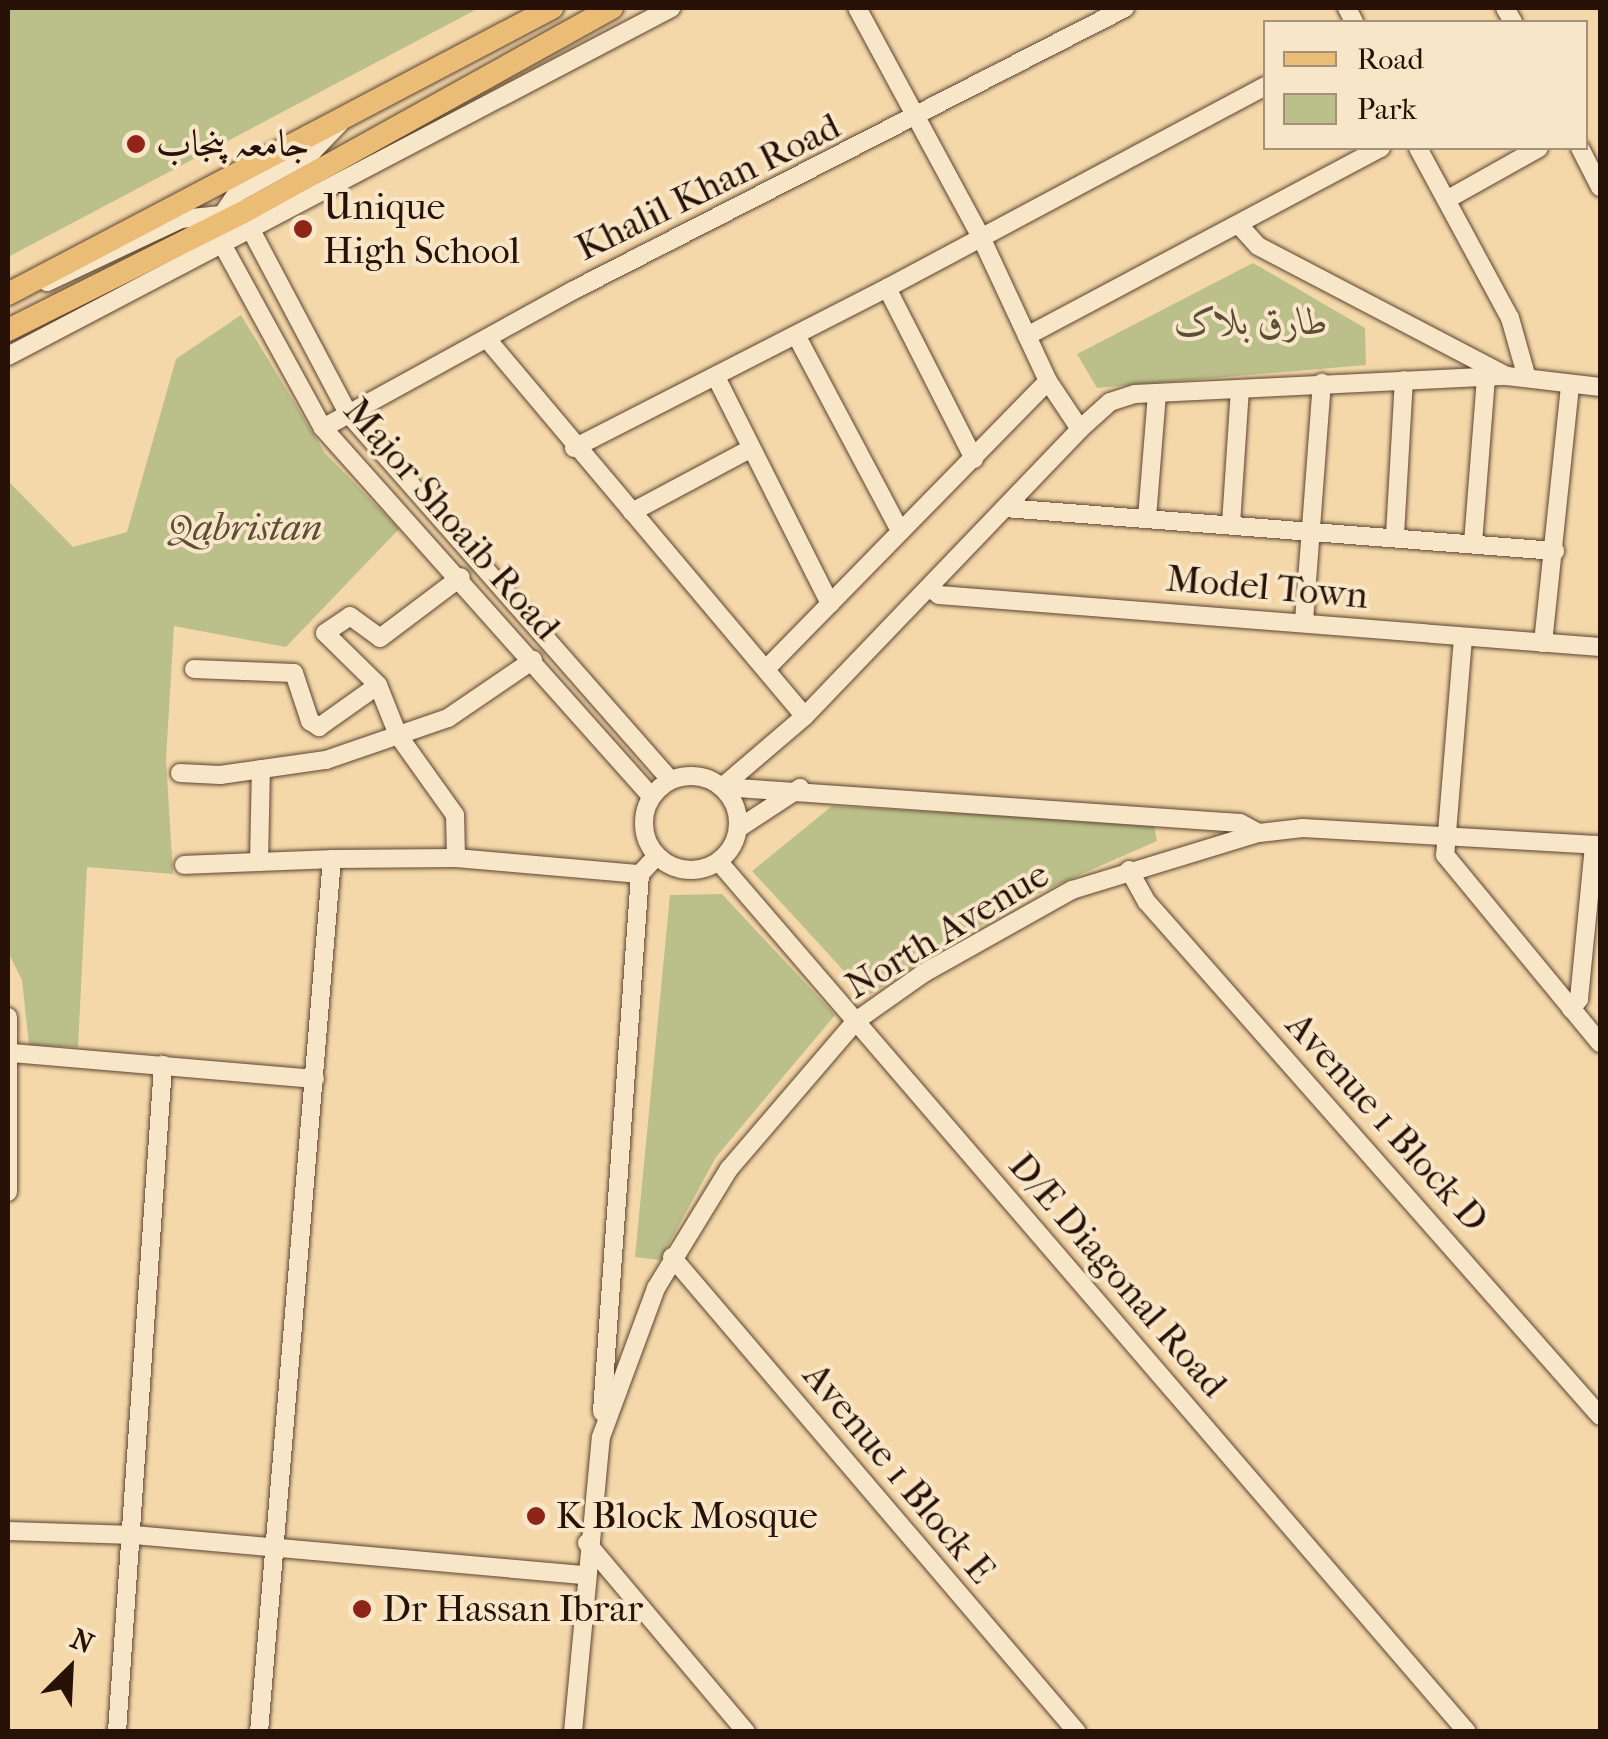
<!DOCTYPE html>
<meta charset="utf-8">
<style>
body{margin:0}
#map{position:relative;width:1608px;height:1739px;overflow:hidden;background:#f5d8aa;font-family:"IM FELL French Canon",Amiri,serif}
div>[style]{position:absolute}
.green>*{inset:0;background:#bbbf8a}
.roads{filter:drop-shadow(0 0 2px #5b4430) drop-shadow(0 0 2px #5b4430)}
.minor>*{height:18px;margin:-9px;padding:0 9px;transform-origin:9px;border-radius:9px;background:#f8e6c8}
.minor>.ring{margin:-9px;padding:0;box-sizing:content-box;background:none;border:18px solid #f8e6c8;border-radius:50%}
.major>*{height:22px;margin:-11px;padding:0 11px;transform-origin:11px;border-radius:11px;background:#eabc75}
.dots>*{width:28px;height:28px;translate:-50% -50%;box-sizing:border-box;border:5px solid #f8e6c8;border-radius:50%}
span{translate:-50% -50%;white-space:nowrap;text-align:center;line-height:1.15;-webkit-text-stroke:8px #f8e6c8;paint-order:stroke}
.poi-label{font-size:38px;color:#281208}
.left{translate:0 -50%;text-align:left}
.street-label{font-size:38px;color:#281208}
.park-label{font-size:38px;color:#5b4f36;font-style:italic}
.frame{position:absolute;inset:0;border:10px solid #281208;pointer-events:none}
.legend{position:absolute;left:1263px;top:20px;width:325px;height:130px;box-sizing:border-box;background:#f8e6c8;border:2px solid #a5917b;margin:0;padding:12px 18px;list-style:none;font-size:30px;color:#281208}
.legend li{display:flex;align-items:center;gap:20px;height:50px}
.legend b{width:50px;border:2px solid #a5917b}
.north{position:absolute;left:20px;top:1619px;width:100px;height:100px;-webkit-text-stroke:8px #f8e6c8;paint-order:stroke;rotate:24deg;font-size:28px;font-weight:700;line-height:40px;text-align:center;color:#281208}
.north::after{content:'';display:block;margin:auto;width:35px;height:45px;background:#281208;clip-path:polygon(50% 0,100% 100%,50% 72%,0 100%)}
</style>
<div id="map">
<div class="green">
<i style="clip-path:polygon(8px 8px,479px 8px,8px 257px)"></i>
<i style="clip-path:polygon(1253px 263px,1365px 328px,1366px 365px,1097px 388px,1077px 354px)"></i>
<i style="clip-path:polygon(241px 315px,325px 453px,399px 529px,286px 647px,174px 626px,166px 759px,173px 874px,87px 867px,78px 1047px,29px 1045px,22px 980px,8px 952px,8px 481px,73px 547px,127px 532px,176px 359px)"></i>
<i style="clip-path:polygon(832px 806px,1154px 824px,1157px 841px,1018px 902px,867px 996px,752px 871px)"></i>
<i style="clip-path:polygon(722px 894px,835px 1015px,716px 1157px,660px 1260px,635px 1257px,670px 895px)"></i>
</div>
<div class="roads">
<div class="minor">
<i style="left:1347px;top:8px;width:16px;rotate:63deg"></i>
<i style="left:1505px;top:8px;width:16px;rotate:60deg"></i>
<i style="left:340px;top:123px;width:39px;rotate:134deg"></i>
<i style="left:313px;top:151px;width:87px;rotate:151.1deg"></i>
<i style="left:237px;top:193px;width:41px;rotate:124.1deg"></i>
<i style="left:214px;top:227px;width:17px;rotate:65deg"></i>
<i style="left:221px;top:242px;width:212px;rotate:61.3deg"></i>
<i style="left:323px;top:428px;width:493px;rotate:48.3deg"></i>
<i style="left:1418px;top:148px;width:193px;rotate:61.6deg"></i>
<i style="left:1510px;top:318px;width:62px;rotate:74.2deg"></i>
<i style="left:1580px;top:148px;width:44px;rotate:62.9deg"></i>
<i style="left:1448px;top:199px;width:104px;rotate:-29.3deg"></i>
<i style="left:1239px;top:225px;width:28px;rotate:48deg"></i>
<i style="left:1258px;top:246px;width:281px;rotate:27.6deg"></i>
<i style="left:47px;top:282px;width:148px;rotate:-25.2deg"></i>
<i style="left:181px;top:219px;width:61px;rotate:-5.6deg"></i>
<i style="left:242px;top:213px;width:226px;rotate:62.1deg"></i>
<i style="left:348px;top:413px;width:488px;rotate:48.7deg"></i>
<i style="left:887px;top:288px;width:429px;rotate:-28.1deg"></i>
<i style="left:796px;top:335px;width:222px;rotate:62deg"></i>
<i style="left:1027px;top:336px;width:401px;rotate:-28deg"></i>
<i style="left:487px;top:339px;width:493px;rotate:49.9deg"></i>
<i style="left:8px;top:356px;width:749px;rotate:-27.69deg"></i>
<i style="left:716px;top:377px;width:254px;rotate:63.3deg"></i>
<i style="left:323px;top:428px;width:286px;rotate:-28.8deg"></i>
<i style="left:574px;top:290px;width:619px;rotate:-27.1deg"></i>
<i style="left:1080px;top:429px;width:40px;rotate:-42deg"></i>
<i style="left:1110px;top:402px;width:26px;rotate:-18deg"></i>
<i style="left:1135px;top:394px;width:372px;rotate:-2.8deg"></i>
<i style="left:1507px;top:376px;width:94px;rotate:6.7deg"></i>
<i style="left:574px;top:448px;width:352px;rotate:-27.1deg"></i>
<i style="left:887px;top:288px;width:192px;rotate:63deg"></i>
<i style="left:1005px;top:508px;width:552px;rotate:4.47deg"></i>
<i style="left:632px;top:512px;width:134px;rotate:-28.1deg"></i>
<i style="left:1147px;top:518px;width:124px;rotate:-85.4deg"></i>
<i style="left:1231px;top:524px;width:134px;rotate:-86.2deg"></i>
<i style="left:1395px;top:535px;width:155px;rotate:-86.7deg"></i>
<i style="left:1473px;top:543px;width:165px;rotate:-85.5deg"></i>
<i style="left:930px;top:588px;width:11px;rotate:38deg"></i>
<i style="left:939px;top:595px;width:663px;rotate:4.5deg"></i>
<i style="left:1304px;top:621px;width:239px;rotate:-85.7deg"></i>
<i style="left:1463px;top:638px;width:218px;rotate:94.7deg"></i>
<i style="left:1445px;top:855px;width:244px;rotate:50.5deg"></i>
<i style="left:1543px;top:643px;width:260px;rotate:-84deg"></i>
<i style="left:194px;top:669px;width:100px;rotate:2.3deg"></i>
<i style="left:294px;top:673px;width:51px;rotate:71.6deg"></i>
<i style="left:310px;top:721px;width:11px;rotate:34deg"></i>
<i style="left:319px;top:727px;width:72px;rotate:-35.4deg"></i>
<i style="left:766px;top:669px;width:403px;rotate:-45.6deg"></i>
<i style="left:180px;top:773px;width:40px;rotate:2.9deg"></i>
<i style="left:220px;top:775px;width:107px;rotate:-8.1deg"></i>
<i style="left:326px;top:760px;width:129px;rotate:-19deg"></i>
<i style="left:448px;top:718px;width:103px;rotate:-34.3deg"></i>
<i class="ring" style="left:644px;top:776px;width:76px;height:76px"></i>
<i style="left:722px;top:787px;width:109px;rotate:-40.5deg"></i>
<i style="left:805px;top:716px;width:397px;rotate:-46.2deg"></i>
<i style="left:1080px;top:429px;width:58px;rotate:-123.7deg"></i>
<i style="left:1048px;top:381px;width:159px;rotate:-115deg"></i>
<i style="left:981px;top:237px;width:260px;rotate:-118.4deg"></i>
<i style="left:723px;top:787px;width:518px;rotate:3.98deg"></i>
<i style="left:1240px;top:823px;width:21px;rotate:28deg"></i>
<i style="left:739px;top:828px;width:73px;rotate:-33.3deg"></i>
<i style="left:456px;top:858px;width:43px;rotate:-91.3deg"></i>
<i style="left:455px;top:815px;width:98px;rotate:-125.5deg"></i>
<i style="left:398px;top:735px;width:54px;rotate:-111.8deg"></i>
<i style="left:378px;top:685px;width:74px;rotate:-135.5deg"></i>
<i style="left:325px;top:633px;width:30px;rotate:-34deg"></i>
<i style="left:350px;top:616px;width:37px;rotate:36deg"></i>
<i style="left:380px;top:638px;width:101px;rotate:-37deg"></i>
<i style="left:259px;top:862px;width:93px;rotate:-88.8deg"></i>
<i style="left:719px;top:862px;width:1147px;rotate:49.31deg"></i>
<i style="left:184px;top:865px;width:148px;rotate:-2.3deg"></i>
<i style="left:1129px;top:870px;width:37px;rotate:61deg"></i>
<i style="left:1147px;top:902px;width:685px;rotate:48.61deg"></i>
<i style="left:1571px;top:1009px;width:13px;rotate:-51deg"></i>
<i style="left:1579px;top:999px;width:155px;rotate:-84.4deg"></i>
<i style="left:8px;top:1017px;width:175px;rotate:90deg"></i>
<i style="left:12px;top:1053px;width:304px;rotate:4.9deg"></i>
<i style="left:672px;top:1257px;width:624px;rotate:49.55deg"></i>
<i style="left:602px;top:1412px;width:539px;rotate:-85.96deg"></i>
<i style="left:8px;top:1531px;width:126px;rotate:1.8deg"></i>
<i style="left:134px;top:1535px;width:453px;rotate:5.1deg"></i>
<i style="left:587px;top:1543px;width:247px;rotate:49.9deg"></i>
<i style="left:117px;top:1732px;width:669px;rotate:-86.05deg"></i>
<i style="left:259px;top:1732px;width:876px;rotate:-85.22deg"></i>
<i style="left:332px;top:859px;width:124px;rotate:-0.5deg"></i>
<i style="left:456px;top:858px;width:185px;rotate:5deg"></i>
<i style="left:640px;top:874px;width:25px;rotate:-47deg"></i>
<i style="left:573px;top:1732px;width:296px;rotate:-84.6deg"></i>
<i style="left:601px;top:1437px;width:159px;rotate:-69.7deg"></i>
<i style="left:656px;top:1288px;width:140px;rotate:-58.5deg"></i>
<i style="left:729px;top:1169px;width:195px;rotate:-49.4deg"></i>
<i style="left:856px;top:1021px;width:83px;rotate:-35.2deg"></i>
<i style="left:924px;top:973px;width:170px;rotate:-29.3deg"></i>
<i style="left:1072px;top:890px;width:195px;rotate:-17deg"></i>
<i style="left:1259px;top:833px;width:44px;rotate:-6.5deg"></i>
<i style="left:1303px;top:828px;width:297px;rotate:3.3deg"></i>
</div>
<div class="major">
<i style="left:8px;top:294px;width:615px;rotate:-27.73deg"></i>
<i style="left:8px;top:330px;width:262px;rotate:-26.6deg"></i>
<i style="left:242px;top:213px;width:423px;rotate:-29deg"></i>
</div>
</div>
<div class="dots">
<i style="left:136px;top:144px;background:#8f2418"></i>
<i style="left:303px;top:229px;background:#8f2418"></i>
<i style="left:536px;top:1516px;background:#8f2418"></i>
<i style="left:362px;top:1609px;background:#8f2418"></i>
</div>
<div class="poi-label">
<span class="left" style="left:156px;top:144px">جامعہ پنجاب</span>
<span class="left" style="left:323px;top:229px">Unique<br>High School</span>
<span class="left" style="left:556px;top:1516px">K Block Mosque</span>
<span class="left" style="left:382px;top:1609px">Dr Hassan Ibrar</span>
</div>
<div class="street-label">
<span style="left:708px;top:187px;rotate:-26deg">Khalil Khan Road</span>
<span style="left:452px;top:519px;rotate:49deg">Major Shoaib Road</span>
<span style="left:1267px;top:587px;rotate:5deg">Model Town</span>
<span style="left:947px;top:930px;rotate:-31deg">North Avenue</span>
<span style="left:1387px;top:1122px;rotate:48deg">Avenue 1 Block D</span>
<span style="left:1118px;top:1275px;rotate:49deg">D/E Diagonal Road</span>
<span style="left:899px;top:1473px;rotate:50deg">Avenue 1 Block E</span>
</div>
<div class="park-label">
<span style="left:1252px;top:322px">طارق بلاک</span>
<span style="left:245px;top:528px">Qabristan</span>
</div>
<div class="frame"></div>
<ul class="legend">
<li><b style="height:12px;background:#eabc75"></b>Road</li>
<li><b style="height:28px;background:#bbbf8a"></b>Park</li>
</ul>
<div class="north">N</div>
</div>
